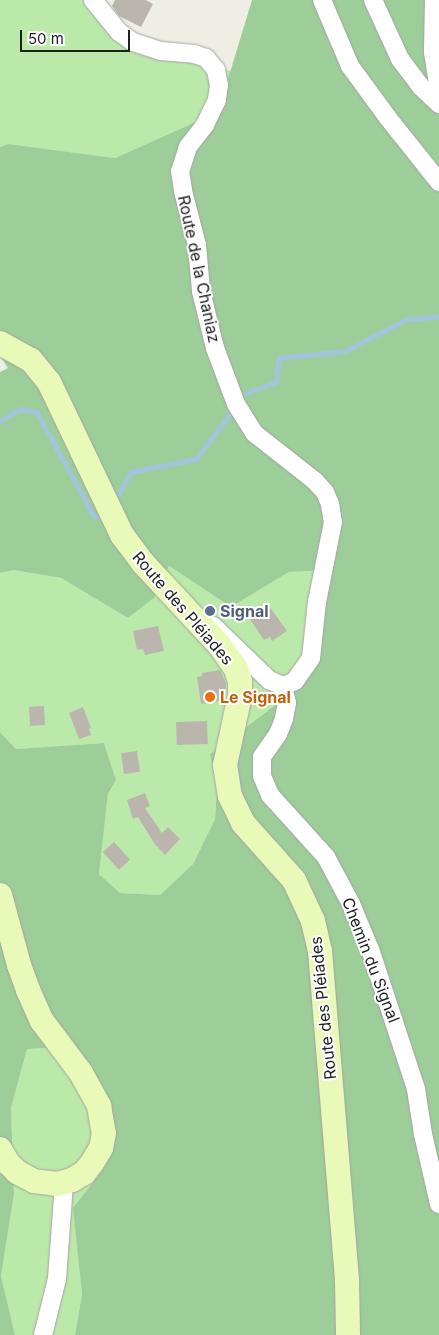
<!DOCTYPE html>
<meta charset="utf-8">
<style>
body{margin:0}
#map{position:relative;width:439px;height:1335px;overflow:hidden;background:#efeee4;font-family:Inter,sans-serif}
div>[style]{position:absolute}
.grass>*{inset:0;background:#bbe9aa}
.forest>*{inset:0;background:#9dce99}
.stream>*{height:4.5px;margin:-2.25px;padding:0 2.25px;transform-origin:2.25px;border-radius:2.25px;background:#a4c4dc}
.building>*{inset:0;background:#bbb6ad;transform-origin:0 0}
.roads{filter:drop-shadow(0 0 1px #a5a5a5) drop-shadow(0 0 1px #a5a5a5)}
.street>*{height:18px;margin:-9px;padding:0 9px;transform-origin:9px;border-radius:9px;background:#fff}
.secondary>*{height:24px;margin:-12px;padding:0 12px;transform-origin:12px;border-radius:12px;background:#e8f9b8}
.dots>*{width:14px;height:14px;translate:-50% -50%;box-sizing:border-box;border:2px solid #fff;border-radius:50%}
span{translate:-50% -50%;white-space:nowrap;text-align:center;line-height:1.15;-webkit-text-stroke:4px #fff;paint-order:stroke}
.street-label{font-size:16px;color:#1e1e1e}
.service-label{font-size:16px;color:#4e5e75;font-weight:700}
.left{translate:0 -50%;text-align:left}
.food-label{font-size:16px;color:#c56008;font-weight:700}
.scale{position:absolute;left:20px;top:30px;width:110px;height:22px;box-sizing:border-box;border:2px solid #1e1e1e;border-top:0;padding-left:6px;font-size:15px;line-height:18px;white-space:nowrap;color:#1e1e1e;-webkit-text-stroke:4px #fff;paint-order:stroke}
</style>
<div id="map">
<div class="grass">
<i style="clip-path:polygon(0 0,84px 0,112px 34px,195px 63px,231px 71px,218px 112px,115px 158px,8px 144px,0 147px)"></i>
<i style="clip-path:polygon(169px 566px,231px 607px,289px 572px,331px 570px,314px 671px,301px 686px,210px 754px,217px 788px,215px 819px,193px 864px,160px 895px,120px 893px,99px 874px,108px 794px,116px 780px,104px 743px,16px 749px,0 732px,0 573px,12px 570px,61px 578px,128px 618px,154px 598px)"></i>
<i style="clip-path:polygon(72px 1047px,111px 1138px,98px 1176px,74px 1208px,82px 1294px,75px 1335px,15px 1335px,1px 1276px,14px 1194px,11px 1108px,27px 1049px)"></i>
</div>
<div class="forest">
<i style="clip-path:polygon(252px 0,439px 0,439px 1335px,75px 1335px,82px 1294px,73px 1208px,98px 1176px,111px 1138px,72px 1047px,27px 1049px,11px 1108px,14px 1194px,1px 1276px,15px 1335px,0 1335px,0 732px,16px 749px,104px 743px,116px 780px,108px 794px,99px 874px,120px 893px,160px 895px,193px 864px,215px 819px,217px 788px,210px 754px,301px 686px,314px 671px,330px 570px,289px 572px,231px 607px,169px 566px,154px 598px,128px 618px,61px 578px,13px 570px,0 573px,0 372px,8px 368px,0 356px,0 147px,8px 144px,115px 158px,218px 112px)"></i>
</div>
<div class="stream">
<i style="left:246px;top:393px;width:32px;rotate:-20deg"></i>
<i style="left:276px;top:382px;width:24px;rotate:-83deg"></i>
<i style="left:279px;top:358px;width:66px;rotate:-6.1deg"></i>
<i style="left:345px;top:351px;width:70px;rotate:-27.3deg"></i>
<i style="left:407px;top:319px;width:32px;rotate:-4deg"></i>
<i style="left:0;top:421px;width:23px;rotate:-31deg"></i>
<i style="left:20px;top:409px;width:17px;rotate:10deg"></i>
<i style="left:37px;top:412px;width:119px;rotate:61.3deg"></i>
<i style="left:94px;top:516px;width:10px;rotate:11deg"></i>
<i style="left:118px;top:495px;width:26px;rotate:-61deg"></i>
<i style="left:131px;top:472px;width:66px;rotate:-11.3deg"></i>
<i style="left:196px;top:459px;width:63px;rotate:-52.8deg"></i>
</div>
<div class="building">
<i style="clip-path:polygon(115px 0,146px 0,153px 4px,141px 27px,119px 16px,112px 6px)"></i>
<i style="clip-path:polygon(270px 607px,287px 631px,272px 641px,270px 637px,264px 640px,250px 619px)"></i>
<i style="clip-path:polygon(158px 626px,164px 651px,145px 655px,143px 649px,137px 650px,133px 631px)"></i>
<i style="clip-path:polygon(220px 670px,226px 683px,225px 700px,201px 704px,197px 677px,202px 676px,202px 673px)"></i>
<i style="left:44px;top:706px;width:19px;height:15px;rotate:87deg"></i>
<i style="clip-path:polygon(83px 707px,91px 728px,89px 729px,91px 735px,79px 739px,69px 713px)"></i>
<i style="left:207px;top:721px;width:23px;height:31px;rotate:88deg"></i>
<i style="left:137px;top:751px;width:21px;height:16px;rotate:82deg"></i>
<i style="clip-path:polygon(145px 793px,150px 806px,145px 808px,162px 833px,168px 827px,180px 839px,165px 855px,154px 843px,138px 817px,133px 819px,127px 800px)"></i>
<i style="left:114px;top:842px;width:24px;height:15px;rotate:48deg"></i>
</div>
<div class="roads">
<div class="street">
<i style="left:93px;top:0;width:41px;rotate:50.9deg"></i>
<i style="left:119px;top:32px;width:17px;rotate:36deg"></i>
<i style="left:133px;top:42px;width:29px;rotate:18deg"></i>
<i style="left:161px;top:51px;width:33px;rotate:5deg"></i>
<i style="left:194px;top:54px;width:13px;rotate:18deg"></i>
<i style="left:206px;top:58px;width:16px;rotate:50deg"></i>
<i style="left:216px;top:70px;width:15px;rotate:79deg"></i>
<i style="left:219px;top:85px;width:15px;rotate:98deg"></i>
<i style="left:217px;top:100px;width:28px;rotate:116deg"></i>
<i style="left:205px;top:125px;width:28px;rotate:128deg"></i>
<i style="left:188px;top:147px;width:25px;rotate:108deg"></i>
<i style="left:180px;top:171px;width:20px;rotate:81deg"></i>
<i style="left:183px;top:191px;width:56px;rotate:75.5deg"></i>
<i style="left:197px;top:245px;width:46px;rotate:85deg"></i>
<i style="left:201px;top:291px;width:59px;rotate:76.2deg"></i>
<i style="left:215px;top:348px;width:60px;rotate:69.4deg"></i>
<i style="left:236px;top:404px;width:34px;rotate:58deg"></i>
<i style="left:254px;top:433px;width:78px;rotate:38.2deg"></i>
<i style="left:315px;top:481px;width:15px;rotate:48deg"></i>
<i style="left:325px;top:492px;width:13px;rotate:67deg"></i>
<i style="left:330px;top:504px;width:18px;rotate:81deg"></i>
<i style="left:333px;top:522px;width:82px;rotate:101.3deg"></i>
<i style="left:317px;top:602px;width:56px;rotate:96.1deg"></i>
<i style="left:311px;top:658px;width:28px;rotate:125deg"></i>
<i style="left:295px;top:681px;width:13px;rotate:157deg"></i>
<i style="left:283px;top:686px;width:15px;rotate:-157deg"></i>
<i style="left:269px;top:680px;width:78px;rotate:-136deg"></i>
<i style="left:322px;top:0;width:72px;rotate:67deg"></i>
<i style="left:350px;top:66px;width:64px;rotate:53.8deg"></i>
<i style="left:388px;top:118px;width:82px;rotate:51.4deg"></i>
<i style="left:373px;top:0;width:65px;rotate:65.4deg"></i>
<i style="left:400px;top:59px;width:35px;rotate:53deg"></i>
<i style="left:421px;top:87px;width:25px;rotate:43deg"></i>
<i style="left:434px;top:0;width:52px;rotate:91.1deg"></i>
<i style="left:433px;top:52px;width:38px;rotate:81deg"></i>
<i style="left:283px;top:686px;width:17px;rotate:77deg"></i>
<i style="left:287px;top:703px;width:16px;rotate:101deg"></i>
<i style="left:284px;top:719px;width:16px;rotate:112deg"></i>
<i style="left:278px;top:734px;width:28px;rotate:125deg"></i>
<i style="left:262px;top:757px;width:19px;rotate:90deg"></i>
<i style="left:262px;top:776px;width:21px;rotate:67deg"></i>
<i style="left:270px;top:795px;width:84px;rotate:47.9deg"></i>
<i style="left:326px;top:857px;width:53px;rotate:62deg"></i>
<i style="left:351px;top:904px;width:52px;rotate:67.4deg"></i>
<i style="left:371px;top:952px;width:144px;rotate:71.8deg"></i>
<i style="left:416px;top:1089px;width:46px;rotate:81.2deg"></i>
<i style="left:423px;top:1134px;width:72px;rotate:77.1deg"></i>
<i style="left:43px;top:1335px;width:58px;rotate:-76deg"></i>
<i style="left:57px;top:1279px;width:96px;rotate:-85.8deg"></i>
</div>
<div class="secondary">
<i style="left:0;top:343px;width:35px;rotate:29deg"></i>
<i style="left:31px;top:360px;width:28px;rotate:51deg"></i>
<i style="left:49px;top:382px;width:170px;rotate:64.5deg"></i>
<i style="left:122px;top:535px;width:35px;rotate:53deg"></i>
<i style="left:143px;top:563px;width:113px;rotate:47.1deg"></i>
<i style="left:220px;top:646px;width:28px;rotate:55deg"></i>
<i style="left:236px;top:669px;width:13px;rotate:72deg"></i>
<i style="left:240px;top:681px;width:14px;rotate:90deg"></i>
<i style="left:240px;top:695px;width:72px;rotate:102.1deg"></i>
<i style="left:225px;top:765px;width:31px;rotate:81deg"></i>
<i style="left:230px;top:796px;width:30px;rotate:64deg"></i>
<i style="left:243px;top:823px;width:76px;rotate:48.2deg"></i>
<i style="left:294px;top:880px;width:45px;rotate:65.1deg"></i>
<i style="left:313px;top:921px;width:31px;rotate:77deg"></i>
<i style="left:320px;top:951px;width:331px;rotate:85.3deg"></i>
<i style="left:347px;top:1281px;width:54px;rotate:88.9deg"></i>
<i style="left:0;top:895px;width:73px;rotate:74.8deg"></i>
<i style="left:19px;top:965px;width:27px;rotate:70deg"></i>
<i style="left:28px;top:990px;width:34px;rotate:66deg"></i>
<i style="left:42px;top:1021px;width:65px;rotate:53.1deg"></i>
<i style="left:81px;top:1073px;width:38px;rotate:61deg"></i>
<i style="left:99px;top:1106px;width:27px;rotate:80deg"></i>
<i style="left:104px;top:1133px;width:15px;rotate:101deg"></i>
<i style="left:101px;top:1148px;width:17px;rotate:121deg"></i>
<i style="left:92px;top:1163px;width:13px;rotate:129deg"></i>
<i style="left:84px;top:1173px;width:14px;rotate:150deg"></i>
<i style="left:72px;top:1180px;width:16px;rotate:165deg"></i>
<i style="left:57px;top:1184px;width:23px;rotate:-173deg"></i>
<i style="left:34px;top:1181px;width:19px;rotate:-152deg"></i>
<i style="left:17px;top:1172px;width:13px;rotate:-135deg"></i>
<i style="left:8px;top:1163px;width:16px;rotate:-120deg"></i>
</div>
</div>
<div class="dots">
<i style="left:210px;top:611px;background:#5c6f8a"></i>
<i style="left:210px;top:697px;background:#e8710a"></i>
</div>
<div class="street-label">
<span style="left:199px;top:269px;rotate:78deg">Route de la Chaniaz</span>
<span style="left:183px;top:608px;rotate:49deg">Route des Pléiades</span>
<span style="left:371px;top:960px;rotate:69deg">Chemin du Signal</span>
<span style="left:323px;top:1008px;rotate:-96deg">Route des Pléiades</span>
</div>
<div class="service-label">
<span class="left" style="left:220px;top:611px">Signal</span>
</div>
<div class="food-label">
<span class="left" style="left:220px;top:697px">Le Signal</span>
</div>
<div class="scale">50 m</div>
</div>
